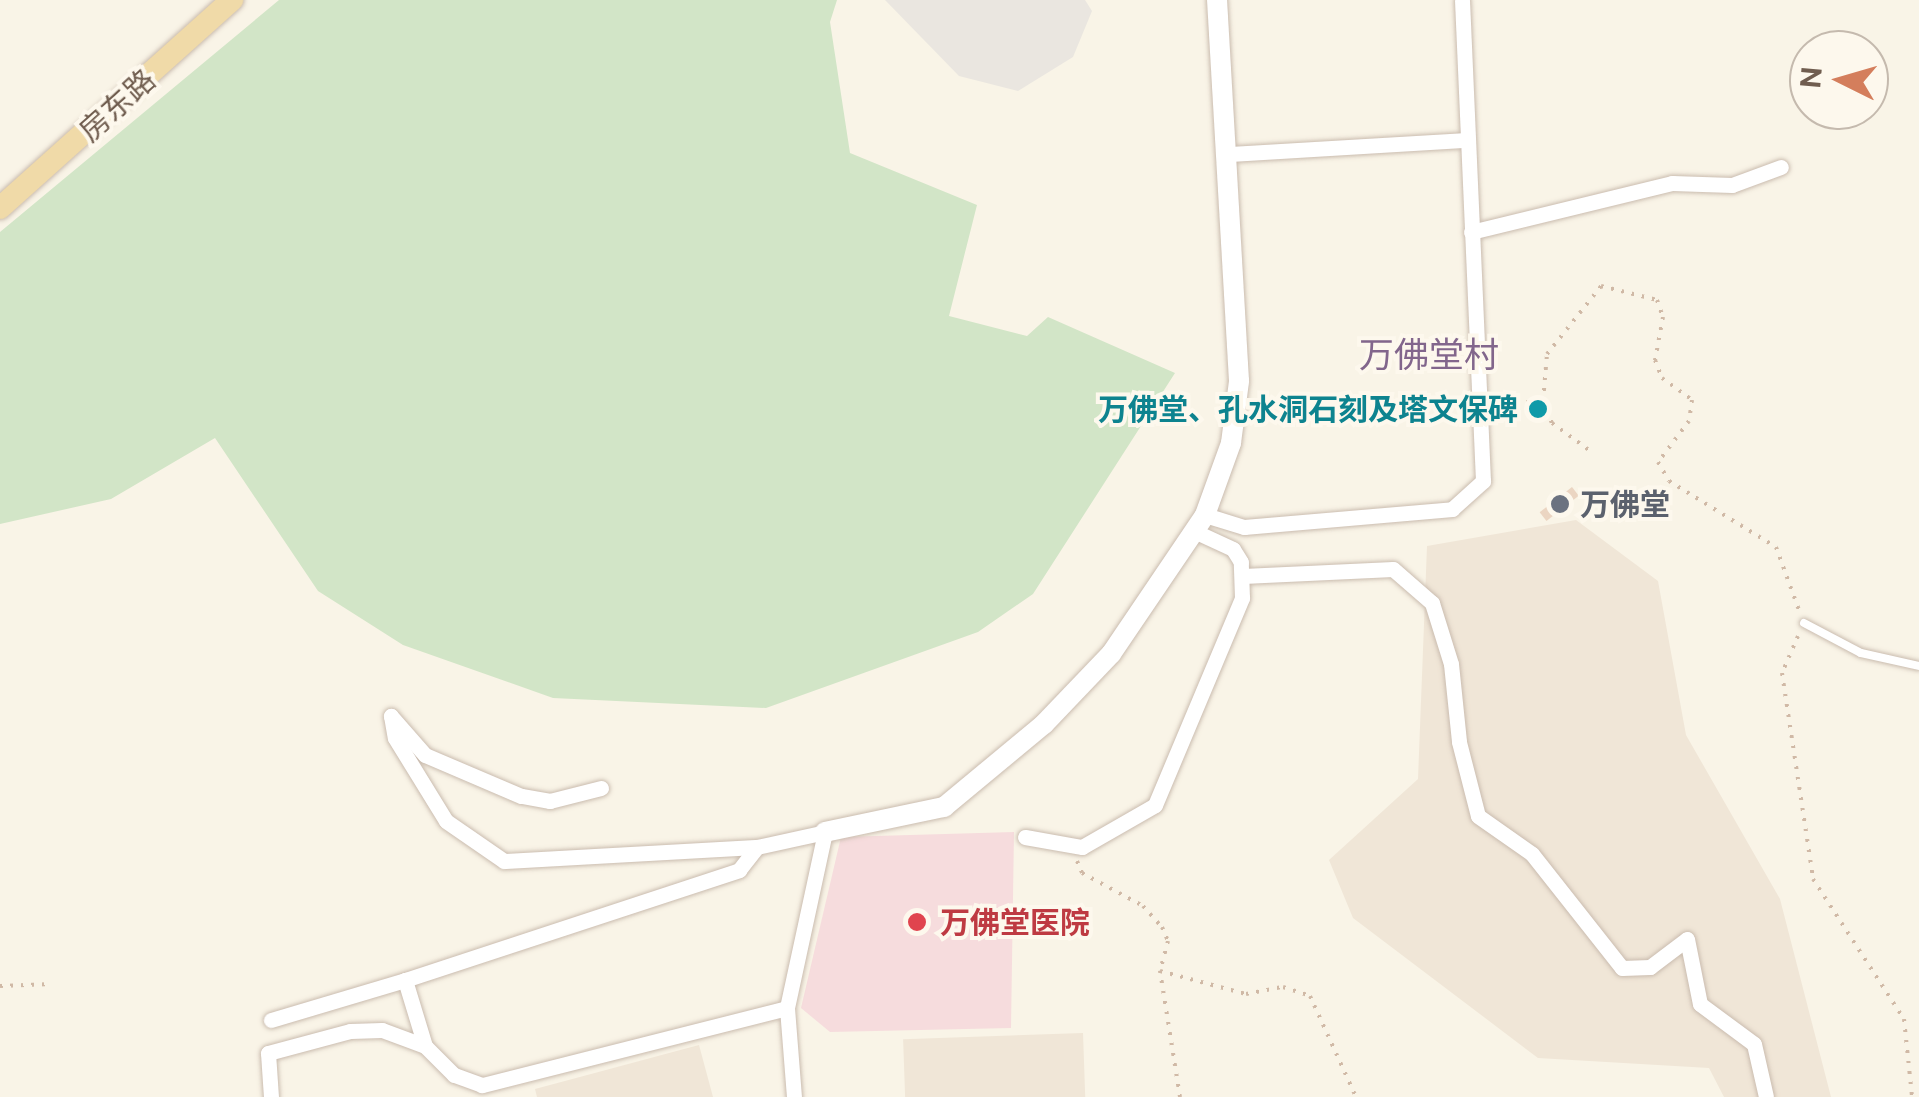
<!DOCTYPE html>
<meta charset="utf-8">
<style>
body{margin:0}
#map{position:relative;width:1919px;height:1097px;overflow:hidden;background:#f9f4e7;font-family:"Public Sans","Noto Sans SC",sans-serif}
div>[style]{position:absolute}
.residential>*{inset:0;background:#f0e6d7;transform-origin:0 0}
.industrial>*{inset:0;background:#eae6e0}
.medical>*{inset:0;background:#f6dcdd}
.green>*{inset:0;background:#d2e5c7}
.building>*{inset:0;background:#ebd5c2;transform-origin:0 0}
.path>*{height:4px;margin-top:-2px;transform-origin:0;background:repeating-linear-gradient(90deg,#d0b9a6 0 2.5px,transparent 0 10.5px)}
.roads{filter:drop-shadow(0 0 2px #cabcaf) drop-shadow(0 0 2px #cabcaf)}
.lane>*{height:8px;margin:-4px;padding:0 4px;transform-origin:4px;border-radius:4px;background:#fff}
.street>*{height:15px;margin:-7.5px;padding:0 7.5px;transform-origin:7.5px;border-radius:7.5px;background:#fff}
.secondary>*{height:20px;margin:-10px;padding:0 10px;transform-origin:10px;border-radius:10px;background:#fff}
.primary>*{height:22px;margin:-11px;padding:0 11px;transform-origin:11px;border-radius:11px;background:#f0daa8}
.dots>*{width:28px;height:28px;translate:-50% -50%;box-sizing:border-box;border:5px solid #fdf8ed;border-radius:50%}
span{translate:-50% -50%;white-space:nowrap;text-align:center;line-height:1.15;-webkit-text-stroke:8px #fdf8ed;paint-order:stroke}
.street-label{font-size:30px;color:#705d4f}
.culture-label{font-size:30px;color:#0d838f;font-weight:700}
.right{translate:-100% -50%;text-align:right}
.worship-label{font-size:30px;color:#5b616d;font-weight:700}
.left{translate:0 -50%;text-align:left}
.health-label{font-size:30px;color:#be3a42;font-weight:700}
.quarter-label{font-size:35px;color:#82668c}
.north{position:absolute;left:1789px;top:30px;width:100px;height:100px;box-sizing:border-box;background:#fdf8ed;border:2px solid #c5baae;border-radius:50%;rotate:275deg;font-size:28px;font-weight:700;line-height:40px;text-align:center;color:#705d4f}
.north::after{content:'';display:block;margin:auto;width:35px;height:45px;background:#d47e5c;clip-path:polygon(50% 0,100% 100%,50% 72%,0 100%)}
</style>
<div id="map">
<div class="residential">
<i style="clip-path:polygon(1576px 520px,1658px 581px,1686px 735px,1780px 899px,1831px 1097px,1724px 1097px,1709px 1068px,1538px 1058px,1353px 918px,1329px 860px,1418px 779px,1427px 546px)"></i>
<i style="left:1083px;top:1033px;width:64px;height:180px;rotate:88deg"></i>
<i style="clip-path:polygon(699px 1045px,713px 1097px,537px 1097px,535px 1089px)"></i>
</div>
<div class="industrial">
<i style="clip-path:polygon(885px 0,1085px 0,1092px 11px,1073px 57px,1018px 91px,959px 76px)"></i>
</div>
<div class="medical">
<i style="clip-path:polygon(1014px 832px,1011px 1028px,830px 1032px,801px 1008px,841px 837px)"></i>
</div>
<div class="green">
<i style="clip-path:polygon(279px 0,837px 0,830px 22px,850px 153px,977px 205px,949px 316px,1027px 336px,1048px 317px,1175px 373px,1033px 594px,978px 632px,766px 708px,553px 698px,403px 645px,318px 591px,215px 438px,111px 499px,0 524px,0 232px)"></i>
</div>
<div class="building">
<i style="left:1572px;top:487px;width:11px;height:41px;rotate:52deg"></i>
</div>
<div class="path">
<i style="left:1543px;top:401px;width:24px;rotate:68deg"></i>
<i style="left:1552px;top:423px;width:51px;rotate:36.2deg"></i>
<i style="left:1495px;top:405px;width:48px;rotate:-4.8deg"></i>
<i style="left:1543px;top:401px;width:47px;rotate:-85.1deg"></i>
<i style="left:1547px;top:354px;width:87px;rotate:-51.5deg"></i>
<i style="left:1601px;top:286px;width:58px;rotate:14deg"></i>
<i style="left:1657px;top:300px;width:18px;rotate:71deg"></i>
<i style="left:1663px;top:317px;width:44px;rotate:100.5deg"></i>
<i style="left:1655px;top:360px;width:19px;rotate:69deg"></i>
<i style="left:1662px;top:378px;width:37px;rotate:36deg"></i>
<i style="left:1692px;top:400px;width:21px;rotate:98deg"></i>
<i style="left:1689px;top:421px;width:51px;rotate:127.1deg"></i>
<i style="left:1658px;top:462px;width:22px;rotate:60deg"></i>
<i style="left:1669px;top:481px;width:126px;rotate:31.7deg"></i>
<i style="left:1776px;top:547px;width:70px;rotate:70deg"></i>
<i style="left:1798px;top:636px;width:40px;rotate:113.4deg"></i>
<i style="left:1782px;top:673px;width:208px;rotate:81.4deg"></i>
<i style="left:1813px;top:879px;width:167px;rotate:57deg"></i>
<i style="left:1904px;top:1019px;width:78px;rotate:84.1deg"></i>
<i style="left:1077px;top:861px;width:13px;rotate:67deg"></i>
<i style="left:1082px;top:873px;width:69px;rotate:28.4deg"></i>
<i style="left:1143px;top:906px;width:28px;rotate:48deg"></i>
<i style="left:1162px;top:927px;width:15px;rotate:67deg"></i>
<i style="left:1168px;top:941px;width:31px;rotate:105deg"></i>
<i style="left:0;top:986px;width:52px;rotate:-2.2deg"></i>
<i style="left:1180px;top:1097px;width:128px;rotate:-99deg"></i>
<i style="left:1160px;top:971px;width:89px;rotate:15deg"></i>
<i style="left:1246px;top:994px;width:38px;rotate:-11deg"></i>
<i style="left:1283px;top:987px;width:28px;rotate:18deg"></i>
<i style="left:1310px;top:996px;width:111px;rotate:65.5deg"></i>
</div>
<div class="roads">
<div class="lane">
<i style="left:1804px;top:623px;width:64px;rotate:27.8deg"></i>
<i style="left:1861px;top:653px;width:59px;rotate:12.6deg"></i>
</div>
<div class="street">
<i style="left:1229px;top:154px;width:235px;rotate:-3.4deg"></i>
<i style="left:1471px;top:232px;width:207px;rotate:-13.7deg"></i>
<i style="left:1672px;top:183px;width:60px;rotate:1.9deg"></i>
<i style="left:1732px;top:185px;width:52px;rotate:-20.2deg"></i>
<i style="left:1205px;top:515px;width:41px;rotate:17.1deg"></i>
<i style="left:1244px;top:527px;width:209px;rotate:-4.9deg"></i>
<i style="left:1452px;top:509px;width:42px;rotate:-42.1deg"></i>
<i style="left:1483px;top:481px;width:481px;rotate:-92.5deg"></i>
<i style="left:1243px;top:576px;width:150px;rotate:-2.7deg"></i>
<i style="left:1393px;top:569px;width:52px;rotate:41.1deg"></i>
<i style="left:1432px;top:603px;width:64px;rotate:72.7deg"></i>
<i style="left:1451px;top:664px;width:78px;rotate:84.1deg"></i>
<i style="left:1459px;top:742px;width:76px;rotate:75.6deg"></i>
<i style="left:1478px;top:816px;width:66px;rotate:35.1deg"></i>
<i style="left:1532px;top:854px;width:145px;rotate:51.7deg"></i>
<i style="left:1622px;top:968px;width:28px;rotate:-2deg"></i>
<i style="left:1650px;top:967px;width:46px;rotate:-37.1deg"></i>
<i style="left:1687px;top:939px;width:66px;rotate:78.7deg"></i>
<i style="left:1700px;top:1004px;width:67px;rotate:36.5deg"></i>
<i style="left:1754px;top:1044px;width:54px;rotate:77.2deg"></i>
<i style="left:601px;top:788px;width:53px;rotate:165.7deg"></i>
<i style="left:550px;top:801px;width:29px;rotate:-170deg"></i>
<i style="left:521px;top:796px;width:104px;rotate:-156.9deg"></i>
<i style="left:425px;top:755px;width:52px;rotate:-131.1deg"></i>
<i style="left:391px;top:716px;width:22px;rotate:80deg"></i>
<i style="left:395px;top:738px;width:97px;rotate:58.4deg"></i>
<i style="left:446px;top:821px;width:70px;rotate:34.6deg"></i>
<i style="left:504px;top:861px;width:253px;rotate:-3.2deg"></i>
<i style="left:1025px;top:837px;width:58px;rotate:10deg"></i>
<i style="left:1082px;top:847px;width:84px;rotate:-29.9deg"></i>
<i style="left:1155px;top:805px;width:225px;rotate:-67.2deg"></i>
<i style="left:1242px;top:598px;width:36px;rotate:-92deg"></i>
<i style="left:1241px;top:562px;width:15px;rotate:-122deg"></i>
<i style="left:1233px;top:549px;width:43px;rotate:-155.2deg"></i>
<i style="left:787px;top:1008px;width:315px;rotate:165.8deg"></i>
<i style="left:482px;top:1085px;width:30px;rotate:-160deg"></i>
<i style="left:454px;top:1075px;width:41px;rotate:-135deg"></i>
<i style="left:425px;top:1046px;width:69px;rotate:-106.9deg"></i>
<i style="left:405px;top:980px;width:352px;rotate:-18.2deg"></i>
<i style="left:739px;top:870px;width:29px;rotate:-52deg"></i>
<i style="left:757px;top:847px;width:70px;rotate:-12.4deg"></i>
<i style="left:825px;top:832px;width:180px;rotate:102.2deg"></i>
<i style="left:787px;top:1008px;width:89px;rotate:85.5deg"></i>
<i style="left:271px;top:1020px;width:140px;rotate:-16.6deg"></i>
<i style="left:271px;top:1097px;width:44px;rotate:-93.9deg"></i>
<i style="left:268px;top:1053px;width:85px;rotate:-15deg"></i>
<i style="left:350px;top:1031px;width:32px;rotate:-2deg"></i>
<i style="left:382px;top:1030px;width:46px;rotate:20.4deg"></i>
</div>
<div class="secondary">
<i style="left:825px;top:832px;width:122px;rotate:-11.9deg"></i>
<i style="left:944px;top:807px;width:130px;rotate:-39.7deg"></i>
<i style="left:1044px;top:724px;width:97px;rotate:-46.3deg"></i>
<i style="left:1111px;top:654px;width:168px;rotate:-55.9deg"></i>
<i style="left:1205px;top:515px;width:77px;rotate:-70.1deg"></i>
<i style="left:1231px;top:443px;width:63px;rotate:-82.6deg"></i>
<i style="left:1239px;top:381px;width:382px;rotate:-93.3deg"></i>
</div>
<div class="primary">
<i style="left:0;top:208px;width:312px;rotate:-41.9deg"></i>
</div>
</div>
<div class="dots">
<i style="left:1538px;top:409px;background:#0f9aa8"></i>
<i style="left:1560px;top:504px;background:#6b7280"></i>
<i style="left:917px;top:922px;background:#e0444e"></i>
</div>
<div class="street-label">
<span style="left:117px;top:105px;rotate:-42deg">房东路</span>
</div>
<div class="culture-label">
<span class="right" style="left:1518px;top:409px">万佛堂、孔水洞石刻及塔文保碑</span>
</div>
<div class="worship-label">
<span class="left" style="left:1580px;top:504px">万佛堂</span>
</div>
<div class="health-label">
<span class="left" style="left:940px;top:922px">万佛堂医院</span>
</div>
<div class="quarter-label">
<span style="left:1429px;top:355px">万佛堂村</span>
</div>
<div class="north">N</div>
</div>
